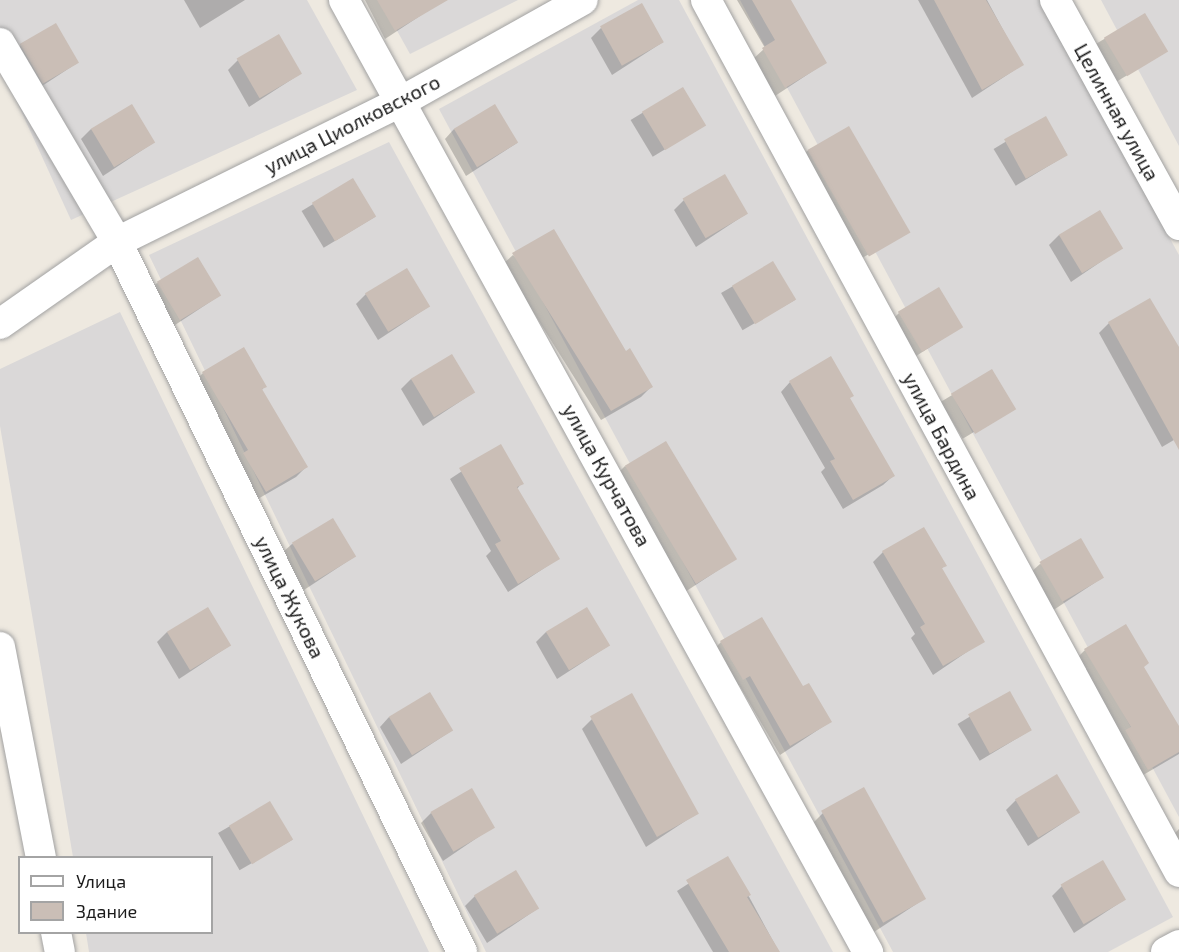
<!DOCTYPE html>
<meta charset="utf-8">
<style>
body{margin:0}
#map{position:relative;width:1179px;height:952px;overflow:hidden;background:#eee9e0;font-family:"Exo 2",sans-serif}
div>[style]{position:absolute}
.residential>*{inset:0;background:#dad8d8}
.shadow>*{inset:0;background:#0003;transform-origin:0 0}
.building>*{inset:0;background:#cabeb6;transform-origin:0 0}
.roads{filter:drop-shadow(0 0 2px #a2a2a2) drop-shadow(0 0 2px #a2a2a2)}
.minor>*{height:30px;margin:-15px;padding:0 15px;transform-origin:15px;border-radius:15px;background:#fff}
span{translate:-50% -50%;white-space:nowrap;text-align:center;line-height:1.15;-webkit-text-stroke:6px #fff;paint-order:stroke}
.street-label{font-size:20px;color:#1b1b1b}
.legend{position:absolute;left:18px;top:856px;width:195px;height:78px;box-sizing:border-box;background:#fff;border:2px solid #a4a4a4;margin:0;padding:8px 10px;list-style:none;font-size:18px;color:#1b1b1b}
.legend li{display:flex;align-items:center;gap:12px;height:30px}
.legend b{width:30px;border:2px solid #a4a4a4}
</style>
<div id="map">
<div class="residential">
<i style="clip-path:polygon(0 0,307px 0,357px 90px,71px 220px,0 65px)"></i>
<i style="clip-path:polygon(380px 0,518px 0,410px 54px)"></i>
<i style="clip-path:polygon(638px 0,679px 0,1173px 917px,1108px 952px,893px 952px,439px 109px)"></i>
<i style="clip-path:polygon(740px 0,1039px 0,1179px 255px,1179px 817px)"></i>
<i style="clip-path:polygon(1101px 0,1179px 0,1179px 146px)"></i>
<i style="clip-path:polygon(389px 142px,833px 952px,486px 952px,149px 255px)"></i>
<i style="clip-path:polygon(120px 312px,429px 952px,89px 952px,86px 933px,212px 932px,212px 858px,73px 857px,0 426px,0 369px)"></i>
</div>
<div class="shadow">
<i style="clip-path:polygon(184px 0,245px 0,200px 28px)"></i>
<i style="clip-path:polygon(365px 0,432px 0,435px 6px,385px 39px)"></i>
<i style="clip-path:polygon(737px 0,789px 0,825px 63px,775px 96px,753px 59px,765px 48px)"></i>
<i style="clip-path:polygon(918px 0,987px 0,1022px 65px,972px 98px)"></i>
<i style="left:1144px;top:15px;width:43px;height:60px;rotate:59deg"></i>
<i style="clip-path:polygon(601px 28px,663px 42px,612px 75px,591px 38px)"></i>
<i style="clip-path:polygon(21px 45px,77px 63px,33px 92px,11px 55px)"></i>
<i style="clip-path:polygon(238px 60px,300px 74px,249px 107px,228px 70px)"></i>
<i style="left:682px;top:89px;width:43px;height:60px;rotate:59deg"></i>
<i style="left:1045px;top:118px;width:43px;height:60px;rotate:59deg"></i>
<i style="left:849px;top:128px;width:120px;height:60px;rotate:61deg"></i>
<i style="clip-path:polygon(91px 129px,153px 143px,103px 176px,81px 139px)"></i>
<i style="clip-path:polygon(454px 129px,517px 143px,466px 176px,445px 139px)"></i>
<i style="left:353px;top:180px;width:43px;height:60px;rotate:59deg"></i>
<i style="clip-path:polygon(684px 200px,746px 214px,696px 247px,674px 210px)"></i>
<i style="clip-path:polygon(1059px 235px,1121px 248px,1071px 282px,1049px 245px)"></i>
<i style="clip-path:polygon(513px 255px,625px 353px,651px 387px,641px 397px,601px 420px,503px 264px)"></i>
<i style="left:773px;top:263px;width:43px;height:60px;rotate:60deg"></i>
<i style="clip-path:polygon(157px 283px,219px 296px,169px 329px,147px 292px)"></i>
<i style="clip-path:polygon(366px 294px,428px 307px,378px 340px,356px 304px)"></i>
<i style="clip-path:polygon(899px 313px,961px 327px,910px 360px,889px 323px)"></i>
<i style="clip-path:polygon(1109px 323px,1179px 353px,1179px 437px,1162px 447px,1099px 333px)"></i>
<i style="left:992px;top:371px;width:43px;height:60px;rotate:59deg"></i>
<i style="clip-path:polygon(203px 373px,265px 386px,261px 391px,306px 467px,296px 477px,256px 500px,193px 383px)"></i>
<i style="clip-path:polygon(411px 379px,473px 393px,423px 426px,401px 389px)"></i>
<i style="clip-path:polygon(790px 382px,849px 399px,893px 476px,883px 485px,843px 509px,821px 472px,825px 468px,781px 392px)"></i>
<i style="clip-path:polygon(500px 446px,522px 483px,517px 489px,558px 559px,508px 592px,486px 556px,491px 551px,450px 479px)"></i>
<i style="clip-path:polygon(625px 466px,735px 559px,685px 592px,615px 476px)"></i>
<i style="clip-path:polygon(292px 544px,354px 557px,304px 590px,282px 553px)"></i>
<i style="clip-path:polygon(883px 552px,945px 565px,941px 569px,983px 641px,933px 675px,911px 638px,915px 634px,873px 562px)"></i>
<i style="clip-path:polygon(1040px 564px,1102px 578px,1052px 611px,1030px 573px)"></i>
<i style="clip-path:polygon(167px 632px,229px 646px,179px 679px,157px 642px)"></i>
<i style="clip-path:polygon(546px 632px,608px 646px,557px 679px,536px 642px)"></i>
<i style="clip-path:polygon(721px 642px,803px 688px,830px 722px,780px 755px,739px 685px,733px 689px,711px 652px)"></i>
<i style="clip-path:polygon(1085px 650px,1143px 668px,1179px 729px,1179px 754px,1138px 778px,1075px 660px)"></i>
<i style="left:1009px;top:693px;width:43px;height:60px;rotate:59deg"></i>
<i style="clip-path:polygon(389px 717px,451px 731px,401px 764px,380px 727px)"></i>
<i style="clip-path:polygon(592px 719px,696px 814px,646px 847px,582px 729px)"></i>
<i style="clip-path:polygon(1016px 800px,1078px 813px,1028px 846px,1006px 810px)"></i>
<i style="left:270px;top:803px;width:43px;height:60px;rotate:60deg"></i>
<i style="clip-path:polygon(431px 813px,493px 827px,443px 861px,421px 823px)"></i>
<i style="clip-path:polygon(823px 813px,924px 899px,874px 932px,813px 823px)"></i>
<i style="clip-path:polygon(1179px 829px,1179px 845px,1173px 835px)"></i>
<i style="clip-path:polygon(728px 858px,779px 952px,713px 952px,677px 891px)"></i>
<i style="clip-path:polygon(1062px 886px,1124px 900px,1074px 933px,1052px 896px)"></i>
<i style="clip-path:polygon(475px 896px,537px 909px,487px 943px,465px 906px)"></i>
</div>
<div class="building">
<i style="clip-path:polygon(377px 0,448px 0,395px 31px)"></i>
<i style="clip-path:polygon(752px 0,791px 0,827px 63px,785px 88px,762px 48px,775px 40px)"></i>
<i style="clip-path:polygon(934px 0,986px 0,1024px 65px,982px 90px)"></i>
<i style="left:642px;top:3px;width:45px;height:48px;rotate:61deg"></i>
<i style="left:1145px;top:13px;width:45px;height:48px;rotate:59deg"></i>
<i style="left:56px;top:23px;width:46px;height:42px;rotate:60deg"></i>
<i style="left:279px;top:34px;width:46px;height:49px;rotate:60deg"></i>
<i style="left:683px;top:87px;width:45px;height:48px;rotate:59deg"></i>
<i style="left:132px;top:104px;width:45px;height:48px;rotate:59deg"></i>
<i style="left:495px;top:104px;width:45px;height:48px;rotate:59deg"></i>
<i style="left:1046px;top:116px;width:45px;height:48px;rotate:61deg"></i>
<i style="left:849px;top:126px;width:123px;height:48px;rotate:60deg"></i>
<i style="left:725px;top:174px;width:46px;height:49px;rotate:60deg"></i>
<i style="left:353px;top:178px;width:45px;height:48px;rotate:59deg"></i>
<i style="left:1100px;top:210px;width:45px;height:48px;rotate:59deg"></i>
<i style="clip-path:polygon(554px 229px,626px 351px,630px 348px,653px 387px,611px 411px,512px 253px)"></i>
<i style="left:198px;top:257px;width:45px;height:48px;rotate:59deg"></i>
<i style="left:773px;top:261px;width:45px;height:48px;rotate:59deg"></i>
<i style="left:407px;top:268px;width:45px;height:49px;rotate:59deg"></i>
<i style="left:939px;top:287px;width:47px;height:48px;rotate:59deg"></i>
<i style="clip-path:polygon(1150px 298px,1179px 347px,1179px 450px,1108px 322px)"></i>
<i style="clip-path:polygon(244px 347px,267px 387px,262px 389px,308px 467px,266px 492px,243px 453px,248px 450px,202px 372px)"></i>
<i style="left:452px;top:354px;width:45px;height:48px;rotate:59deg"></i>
<i style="clip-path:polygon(831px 356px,854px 396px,850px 398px,895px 476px,853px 500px,830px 461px,835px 459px,789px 381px)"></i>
<i style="left:992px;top:369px;width:47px;height:48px;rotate:59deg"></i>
<i style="left:666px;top:441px;width:138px;height:48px;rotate:59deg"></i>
<i style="clip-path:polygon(501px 444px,524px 484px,517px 487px,560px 559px,518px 584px,495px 544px,501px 541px,459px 468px)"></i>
<i style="left:333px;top:518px;width:45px;height:48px;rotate:59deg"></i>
<i style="clip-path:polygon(924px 527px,947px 566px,942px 568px,985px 642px,943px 666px,920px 627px,925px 624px,882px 551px)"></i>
<i style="left:1081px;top:538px;width:46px;height:48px;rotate:60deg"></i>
<i style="left:208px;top:607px;width:45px;height:48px;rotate:59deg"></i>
<i style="left:587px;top:607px;width:45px;height:48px;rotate:59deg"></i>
<i style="clip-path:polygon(762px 617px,803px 686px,809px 683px,832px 722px,790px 746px,750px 676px,743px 680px,720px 641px)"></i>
<i style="clip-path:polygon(1126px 624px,1149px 663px,1144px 667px,1179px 726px,1179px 752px,1148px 770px,1125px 730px,1131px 727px,1084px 649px)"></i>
<i style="left:1010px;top:691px;width:45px;height:48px;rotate:61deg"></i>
<i style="left:430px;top:692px;width:45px;height:48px;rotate:59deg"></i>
<i style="left:632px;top:693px;width:138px;height:48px;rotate:61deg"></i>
<i style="left:1057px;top:774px;width:45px;height:49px;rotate:59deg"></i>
<i style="left:864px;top:787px;width:128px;height:49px;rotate:61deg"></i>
<i style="left:472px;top:788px;width:46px;height:48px;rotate:60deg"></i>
<i style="left:270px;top:801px;width:45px;height:48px;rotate:59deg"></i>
<i style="clip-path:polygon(728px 856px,751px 895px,747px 897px,780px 952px,729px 952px,686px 880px)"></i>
<i style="left:1103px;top:860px;width:46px;height:49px;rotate:60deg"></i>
<i style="left:516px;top:870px;width:45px;height:49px;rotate:59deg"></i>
</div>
<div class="roads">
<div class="minor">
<i style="left:344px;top:0;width:1087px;rotate:61.17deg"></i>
<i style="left:706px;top:0;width:992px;rotate:61.52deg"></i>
<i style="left:1055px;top:0;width:257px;rotate:61.1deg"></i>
<i style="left:0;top:43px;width:231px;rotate:59.5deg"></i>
<i style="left:117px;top:242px;width:789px;rotate:64.08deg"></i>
<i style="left:0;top:324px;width:143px;rotate:-35deg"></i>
<i style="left:117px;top:242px;width:318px;rotate:-26.3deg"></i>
<i style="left:402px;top:101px;width:207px;rotate:-29.2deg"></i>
<i style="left:0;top:647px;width:215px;rotate:79deg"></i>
<i style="left:56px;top:932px;width:20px;rotate:79deg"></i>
<i style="left:1166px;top:952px;width:15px;rotate:-28deg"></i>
</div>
</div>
<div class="street-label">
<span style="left:1117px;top:112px;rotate:61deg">Целинная улица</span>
<span style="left:352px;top:124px;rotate:-27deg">улица Циолковского</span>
<span style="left:942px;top:436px;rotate:62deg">улица Бардина</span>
<span style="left:607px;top:475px;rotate:61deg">улица Курчатова</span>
<span style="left:290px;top:597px;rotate:64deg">улица Жукова</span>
</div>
<ul class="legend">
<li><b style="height:8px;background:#fff"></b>Улица</li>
<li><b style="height:16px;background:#cabeb6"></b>Здание</li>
</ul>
</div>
